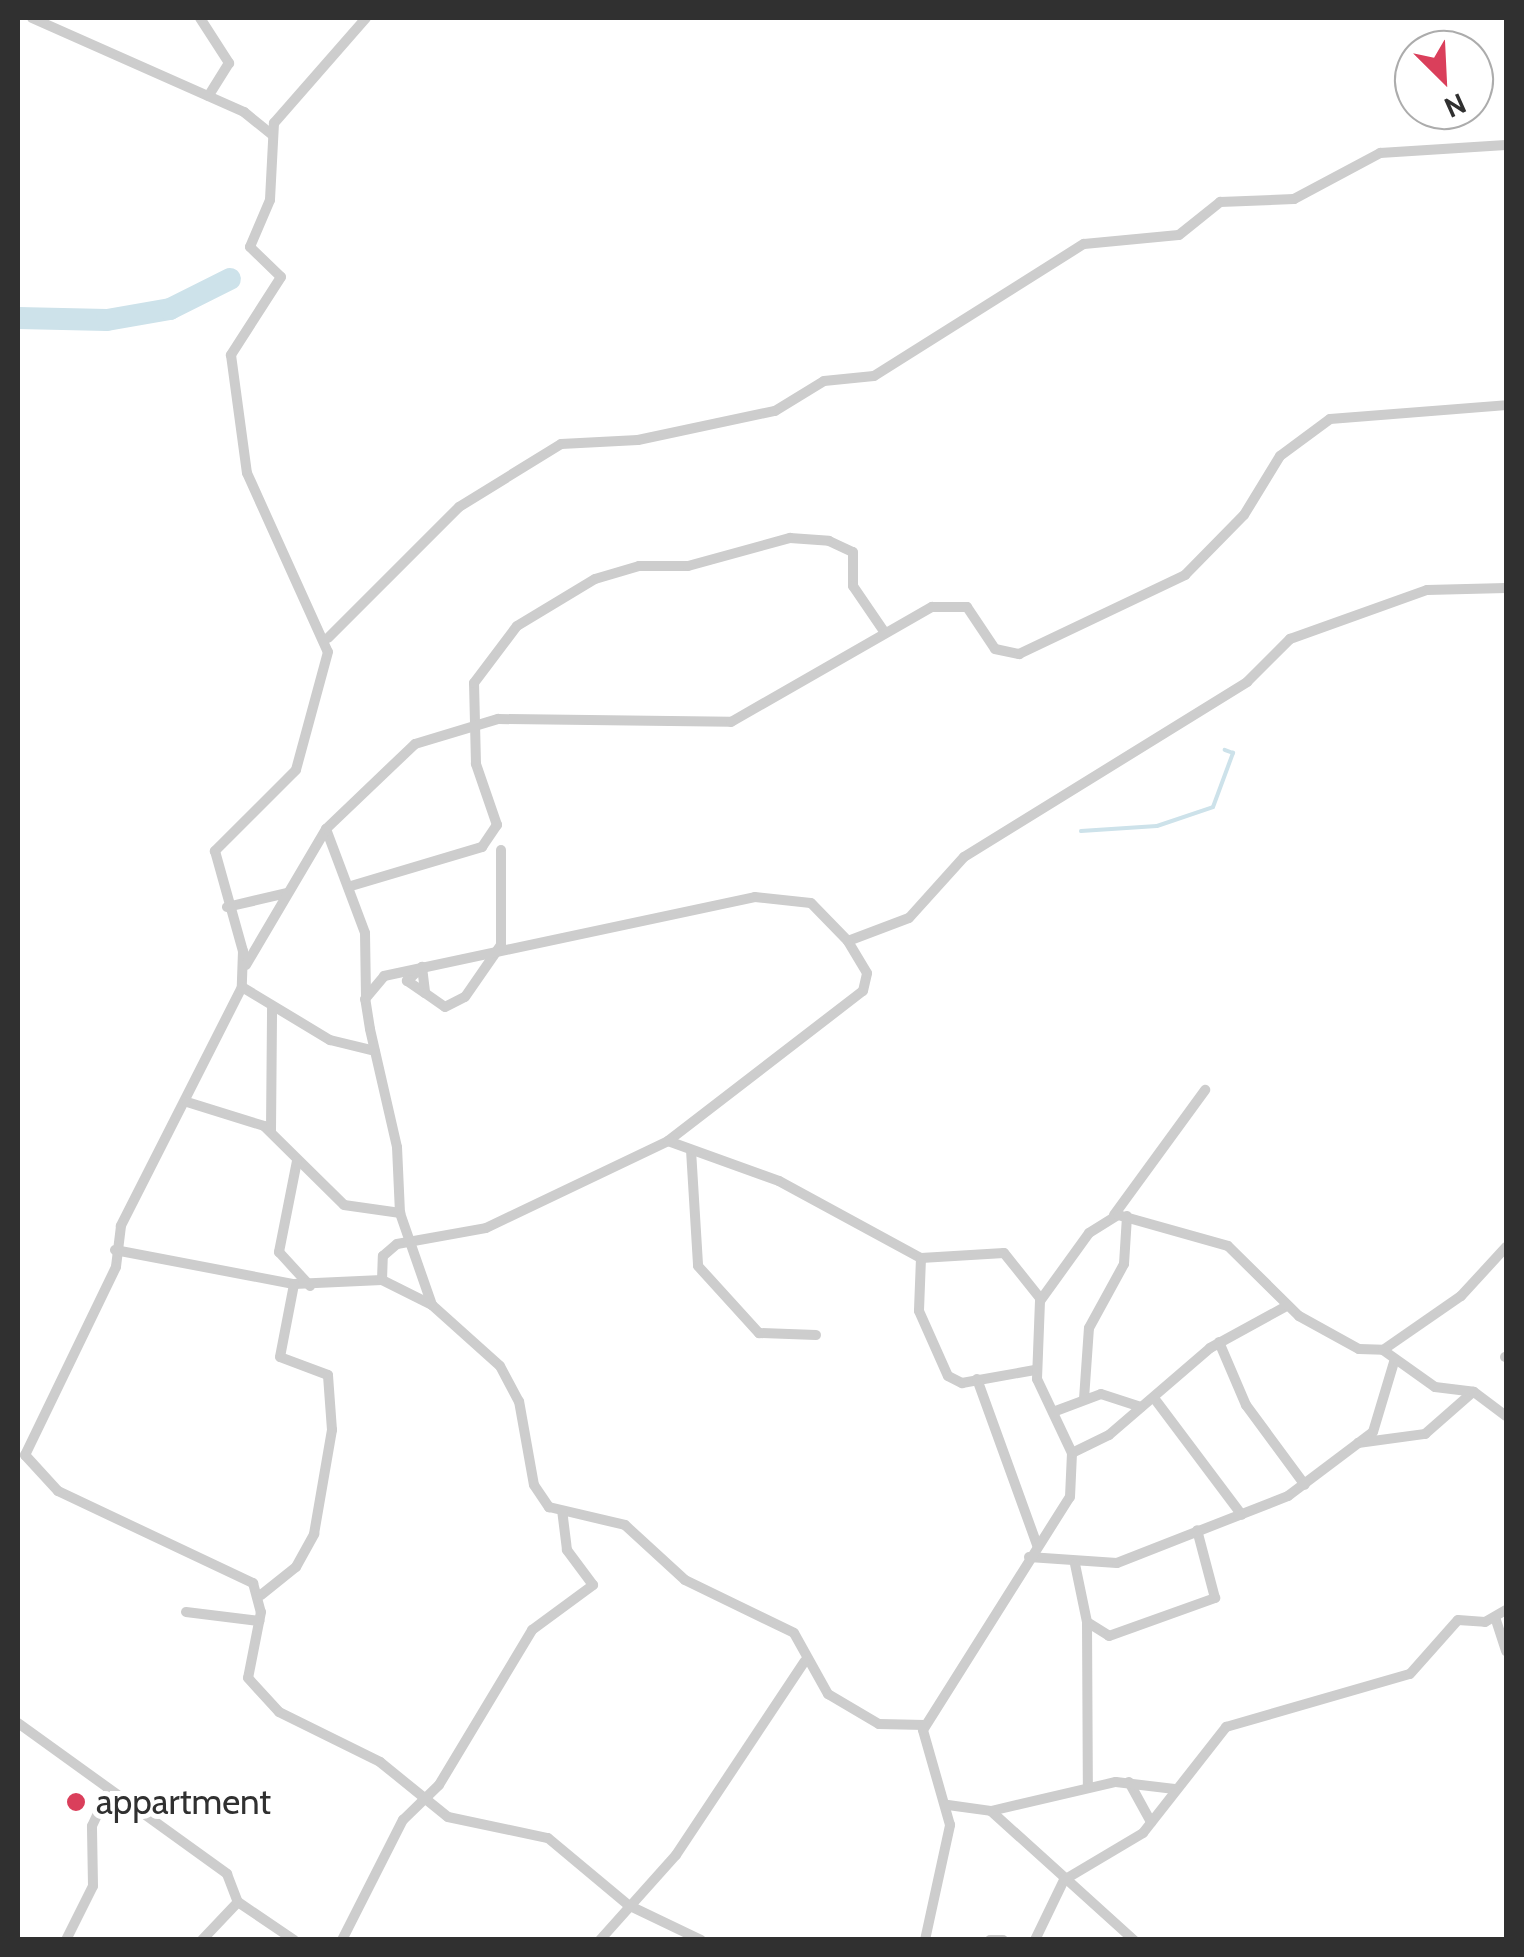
<!DOCTYPE html>
<style>
body{margin:0}
#map{position:relative;width:1524px;height:1957px;overflow:hidden;background:#fff;font-family:Cabin,sans-serif}
div>[style]{position:absolute}
.stream>*{height:4px;margin:-2px;padding:0 2px;transform-origin:2px;border-radius:2px;background:#cde2ea}
.river>*{height:22px;margin:-11px;padding:0 11px;transform-origin:11px;border-radius:11px;background:#cde2ea}
.street>*{height:10px;margin:-5px;padding:0 5px;transform-origin:5px;border-radius:5px;background:#cdcdcd}
.dots>*{width:28px;height:28px;translate:-50% -50%;box-sizing:border-box;border:5px solid #fff;border-radius:50%}
span{translate:-50% -50%;white-space:nowrap;text-align:center;line-height:1.15;-webkit-text-stroke:10px #fff;paint-order:stroke}
.poi-label{font-size:35px;color:#303030}
.left{translate:0 -50%;text-align:left}
.frame{position:absolute;inset:0;border:20px solid #303030;pointer-events:none}
.north{position:absolute;left:1394px;top:30px;width:100px;height:100px;box-sizing:border-box;background:#fff;border:2px solid #acacac;border-radius:50%;rotate:156deg;font-size:28px;font-weight:700;line-height:40px;text-align:center;color:#303030}
.north::after{content:'';display:block;margin:auto;width:35px;height:45px;background:#da3f5b;clip-path:polygon(50% 0,100% 100%,50% 72%,0 100%)}
</style>
<div id="map">
<div class="stream">
<i style="left:1081px;top:831px;width:76px;rotate:-3.8deg"></i>
<i style="left:1157px;top:826px;width:59px;rotate:-18.7deg"></i>
<i style="left:1213px;top:807px;width:58px;rotate:-69.7deg"></i>
<i style="left:1233px;top:753px;width:9px;rotate:-159deg"></i>
</div>
<div class="river">
<i style="left:18px;top:318px;width:89px;rotate:1.3deg"></i>
<i style="left:107px;top:320px;width:64px;rotate:-9.9deg"></i>
<i style="left:170px;top:309px;width:67px;rotate:-26.6deg"></i>
</div>
<div class="street">
<i style="left:32px;top:18px;width:232px;rotate:23.9deg"></i>
<i style="left:244px;top:112px;width:36px;rotate:39deg"></i>
<i style="left:200px;top:18px;width:54px;rotate:57.2deg"></i>
<i style="left:229px;top:63px;width:39px;rotate:122deg"></i>
<i style="left:366px;top:18px;width:140px;rotate:131.2deg"></i>
<i style="left:274px;top:123px;width:77px;rotate:93deg"></i>
<i style="left:270px;top:200px;width:51px;rotate:113.1deg"></i>
<i style="left:250px;top:247px;width:43px;rotate:44.1deg"></i>
<i style="left:281px;top:277px;width:93px;rotate:122.7deg"></i>
<i style="left:231px;top:355px;width:119px;rotate:82.3deg"></i>
<i style="left:247px;top:473px;width:196px;rotate:65.7deg"></i>
<i style="left:328px;top:652px;width:122px;rotate:105.2deg"></i>
<i style="left:296px;top:770px;width:115px;rotate:135deg"></i>
<i style="left:215px;top:851px;width:104px;rotate:74.4deg"></i>
<i style="left:243px;top:951px;width:36px;rotate:92deg"></i>
<i style="left:242px;top:987px;width:268px;rotate:116.9deg"></i>
<i style="left:121px;top:1226px;width:41px;rotate:97deg"></i>
<i style="left:116px;top:1267px;width:209px;rotate:115.8deg"></i>
<i style="left:25px;top:1455px;width:49px;rotate:47.5deg"></i>
<i style="left:58px;top:1491px;width:216px;rotate:25.3deg"></i>
<i style="left:253px;top:1583px;width:30px;rotate:75deg"></i>
<i style="left:261px;top:1612px;width:67px;rotate:101.1deg"></i>
<i style="left:248px;top:1678px;width:46px;rotate:47.6deg"></i>
<i style="left:279px;top:1712px;width:113px;rotate:26.3deg"></i>
<i style="left:380px;top:1762px;width:87px;rotate:39deg"></i>
<i style="left:448px;top:1817px;width:102px;rotate:11.9deg"></i>
<i style="left:548px;top:1838px;width:104px;rotate:39.9deg"></i>
<i style="left:628px;top:1905px;width:81px;rotate:25.6deg"></i>
<i style="left:328px;top:638px;width:185px;rotate:-45deg"></i>
<i style="left:459px;top:507px;width:120px;rotate:-31.7deg"></i>
<i style="left:561px;top:444px;width:77px;rotate:-3deg"></i>
<i style="left:638px;top:440px;width:140px;rotate:-12deg"></i>
<i style="left:775px;top:411px;width:57px;rotate:-31.5deg"></i>
<i style="left:824px;top:381px;width:50px;rotate:-5.7deg"></i>
<i style="left:874px;top:376px;width:248px;rotate:-32.2deg"></i>
<i style="left:1084px;top:244px;width:95px;rotate:-5.4deg"></i>
<i style="left:1179px;top:235px;width:53px;rotate:-38.8deg"></i>
<i style="left:1220px;top:202px;width:74px;rotate:-2.3deg"></i>
<i style="left:1294px;top:199px;width:98px;rotate:-28.1deg"></i>
<i style="left:1380px;top:153px;width:126px;rotate:-3.6deg"></i>
<i style="left:326px;top:829px;width:111px;rotate:69.4deg"></i>
<i style="left:365px;top:933px;width:63px;rotate:89.1deg"></i>
<i style="left:351px;top:886px;width:137px;rotate:-16.6deg"></i>
<i style="left:482px;top:847px;width:27px;rotate:-56deg"></i>
<i style="left:497px;top:825px;width:65px;rotate:-109deg"></i>
<i style="left:476px;top:764px;width:81px;rotate:-91.4deg"></i>
<i style="left:474px;top:683px;width:71px;rotate:-53deg"></i>
<i style="left:517px;top:626px;width:91px;rotate:-31.1deg"></i>
<i style="left:595px;top:579px;width:46px;rotate:-16.5deg"></i>
<i style="left:639px;top:566px;width:49px"></i>
<i style="left:688px;top:566px;width:106px;rotate:-15.4deg"></i>
<i style="left:790px;top:538px;width:39px;rotate:4deg"></i>
<i style="left:829px;top:541px;width:26px;rotate:25deg"></i>
<i style="left:853px;top:552px;width:34px;rotate:90deg"></i>
<i style="left:853px;top:586px;width:53px;rotate:55.7deg"></i>
<i style="left:227px;top:907px;width:62px;rotate:-13.1deg"></i>
<i style="left:246px;top:965px;width:158px;rotate:-59.5deg"></i>
<i style="left:326px;top:829px;width:123px;rotate:-43.7deg"></i>
<i style="left:415px;top:744px;width:87px;rotate:-16.8deg"></i>
<i style="left:498px;top:719px;width:233px;rotate:0.7deg"></i>
<i style="left:731px;top:722px;width:232px;rotate:-29.8deg"></i>
<i style="left:932px;top:607px;width:35px"></i>
<i style="left:967px;top:607px;width:50px;rotate:56.3deg"></i>
<i style="left:995px;top:649px;width:25px;rotate:12deg"></i>
<i style="left:1019px;top:654px;width:184px;rotate:-25.4deg"></i>
<i style="left:1185px;top:575px;width:84px;rotate:-45.5deg"></i>
<i style="left:1244px;top:515px;width:69px;rotate:-58.6deg"></i>
<i style="left:1280px;top:456px;width:62px;rotate:-36.5deg"></i>
<i style="left:1330px;top:419px;width:177px;rotate:-4.5deg"></i>
<i style="left:242px;top:987px;width:103px;rotate:31.1deg"></i>
<i style="left:330px;top:1040px;width:46px;rotate:13.7deg"></i>
<i style="left:425px;top:993px;width:22px;rotate:-146deg"></i>
<i style="left:407px;top:981px;width:21px;rotate:-43deg"></i>
<i style="left:422px;top:967px;width:26px;rotate:83deg"></i>
<i style="left:425px;top:993px;width:24px;rotate:35deg"></i>
<i style="left:445px;top:1007px;width:22px;rotate:-27deg"></i>
<i style="left:465px;top:997px;width:63px;rotate:-55.3deg"></i>
<i style="left:501px;top:945px;width:95px;rotate:-90deg"></i>
<i style="left:187px;top:1102px;width:81px;rotate:17.3deg"></i>
<i style="left:264px;top:1126px;width:112px;rotate:44.6deg"></i>
<i style="left:344px;top:1205px;width:57px;rotate:8.1deg"></i>
<i style="left:271px;top:1130px;width:123px;rotate:-89.5deg"></i>
<i style="left:668px;top:1141px;width:246px;rotate:-37.6deg"></i>
<i style="left:863px;top:991px;width:18px;rotate:-77deg"></i>
<i style="left:867px;top:973px;width:37px;rotate:-121deg"></i>
<i style="left:848px;top:941px;width:65px;rotate:-20.7deg"></i>
<i style="left:909px;top:918px;width:82px;rotate:-48deg"></i>
<i style="left:964px;top:857px;width:333px;rotate:-31.7deg"></i>
<i style="left:1247px;top:682px;width:61px;rotate:-45deg"></i>
<i style="left:1290px;top:639px;width:145px;rotate:-19.7deg"></i>
<i style="left:1427px;top:590px;width:79px;rotate:-1.5deg"></i>
<i style="left:691px;top:1150px;width:116px;rotate:86.5deg"></i>
<i style="left:698px;top:1266px;width:91px;rotate:47.7deg"></i>
<i style="left:759px;top:1333px;width:57px;rotate:2deg"></i>
<i style="left:297px;top:1161px;width:93px;rotate:101.2deg"></i>
<i style="left:279px;top:1252px;width:46px;rotate:47.6deg"></i>
<i style="left:1114px;top:1215px;width:155px;rotate:-53.9deg"></i>
<i style="left:115px;top:1250px;width:182px;rotate:10.8deg"></i>
<i style="left:294px;top:1284px;width:88px;rotate:-2.6deg"></i>
<i style="left:382px;top:1280px;width:56px;rotate:26.6deg"></i>
<i style="left:432px;top:1305px;width:91px;rotate:41.9deg"></i>
<i style="left:500px;top:1366px;width:40px;rotate:62deg"></i>
<i style="left:519px;top:1401px;width:85px;rotate:79.9deg"></i>
<i style="left:534px;top:1485px;width:27px;rotate:56deg"></i>
<i style="left:549px;top:1507px;width:78px;rotate:13.3deg"></i>
<i style="left:625px;top:1525px;width:81px;rotate:42.5deg"></i>
<i style="left:685px;top:1580px;width:121px;rotate:25.9deg"></i>
<i style="left:794px;top:1633px;width:70px;rotate:60.9deg"></i>
<i style="left:828px;top:1694px;width:59px;rotate:30.5deg"></i>
<i style="left:879px;top:1724px;width:46px;rotate:1.2deg"></i>
<i style="left:921px;top:1258px;width:53px;rotate:92.2deg"></i>
<i style="left:919px;top:1311px;width:71px;rotate:66deg"></i>
<i style="left:948px;top:1376px;width:16px;rotate:27deg"></i>
<i style="left:962px;top:1383px;width:74px;rotate:-10.1deg"></i>
<i style="left:382px;top:1280px;width:24px;rotate:-88deg"></i>
<i style="left:383px;top:1256px;width:18px;rotate:-41deg"></i>
<i style="left:397px;top:1244px;width:90px;rotate:-10.2deg"></i>
<i style="left:486px;top:1228px;width:202px;rotate:-25.5deg"></i>
<i style="left:668px;top:1141px;width:118px;rotate:19.8deg"></i>
<i style="left:779px;top:1181px;width:162px;rotate:28.5deg"></i>
<i style="left:921px;top:1258px;width:83px;rotate:-3.4deg"></i>
<i style="left:1004px;top:1253px;width:58px;rotate:51.3deg"></i>
<i style="left:432px;top:1305px;width:97px;rotate:-109.2deg"></i>
<i style="left:400px;top:1213px;width:66px;rotate:-92.6deg"></i>
<i style="left:397px;top:1147px;width:121px;rotate:-102.9deg"></i>
<i style="left:370px;top:1029px;width:30px;rotate:-99deg"></i>
<i style="left:365px;top:999px;width:30px;rotate:-50deg"></i>
<i style="left:384px;top:976px;width:379px;rotate:-12deg"></i>
<i style="left:755px;top:897px;width:56px;rotate:6.1deg"></i>
<i style="left:811px;top:903px;width:53px;rotate:45.8deg"></i>
<i style="left:1219px;top:1342px;width:69px;rotate:66.8deg"></i>
<i style="left:1246px;top:1405px;width:99px;rotate:53.6deg"></i>
<i style="left:1383px;top:1350px;width:95px;rotate:-34.7deg"></i>
<i style="left:1461px;top:1296px;width:67px;rotate:-47.4deg"></i>
<i style="left:1505px;top:1357px;width:1px"></i>
<i style="left:977px;top:1379px;width:177px;rotate:70.1deg"></i>
<i style="left:1154px;top:1398px;width:146px;rotate:53.1deg"></i>
<i style="left:1084px;top:1399px;width:71px;rotate:-86deg"></i>
<i style="left:1089px;top:1328px;width:73px;rotate:-61.3deg"></i>
<i style="left:1124px;top:1264px;width:48px;rotate:-86.4deg"></i>
<i style="left:1053px;top:1412px;width:51px;rotate:-20.6deg"></i>
<i style="left:1101px;top:1394px;width:42px;rotate:18deg"></i>
<i style="left:1358px;top:1443px;width:68px;rotate:-7.7deg"></i>
<i style="left:1425px;top:1434px;width:64px;rotate:-41.2deg"></i>
<i style="left:1072px;top:1453px;width:41px;rotate:-25.9deg"></i>
<i style="left:1109px;top:1435px;width:133px;rotate:-40.7deg"></i>
<i style="left:1210px;top:1348px;width:85px;rotate:-28.7deg"></i>
<i style="left:1029px;top:1557px;width:88px;rotate:3.9deg"></i>
<i style="left:1117px;top:1563px;width:184px;rotate:-21.4deg"></i>
<i style="left:1288px;top:1496px;width:106px;rotate:-37deg"></i>
<i style="left:1373px;top:1432px;width:73px;rotate:-73.3deg"></i>
<i style="left:1075px;top:1564px;width:59px;rotate:78.3deg"></i>
<i style="left:1087px;top:1622px;width:26px;rotate:32deg"></i>
<i style="left:1109px;top:1636px;width:113px;rotate:-19.7deg"></i>
<i style="left:1215px;top:1598px;width:70px;rotate:-104.8deg"></i>
<i style="left:261px;top:1595px;width:45px;rotate:-38.7deg"></i>
<i style="left:296px;top:1567px;width:38px;rotate:-61deg"></i>
<i style="left:314px;top:1534px;width:106px;rotate:-80.2deg"></i>
<i style="left:332px;top:1430px;width:55px;rotate:-94.2deg"></i>
<i style="left:328px;top:1375px;width:51px;rotate:-159.4deg"></i>
<i style="left:280px;top:1357px;width:74px;rotate:-79.1deg"></i>
<i style="left:186px;top:1612px;width:74px;rotate:7deg"></i>
<i style="left:1495px;top:1617px;width:36px;rotate:72deg"></i>
<i style="left:1087px;top:1622px;width:166px;rotate:89.7deg"></i>
<i style="left:18px;top:1723px;width:258px;rotate:35.8deg"></i>
<i style="left:227px;top:1874px;width:30px;rotate:69deg"></i>
<i style="left:1129px;top:1782px;width:46px;rotate:61.2deg"></i>
<i style="left:948px;top:1805px;width:43px;rotate:7.9deg"></i>
<i style="left:991px;top:1811px;width:193px;rotate:42.1deg"></i>
<i style="left:991px;top:1811px;width:128px;rotate:-13.1deg"></i>
<i style="left:1116px;top:1782px;width:59px;rotate:6.8deg"></i>
<i style="left:66px;top:1940px;width:60px;rotate:-63.4deg"></i>
<i style="left:93px;top:1886px;width:60px;rotate:-91deg"></i>
<i style="left:92px;top:1826px;width:38px;rotate:-65deg"></i>
<i style="left:202px;top:1940px;width:52px;rotate:-46.5deg"></i>
<i style="left:238px;top:1902px;width:68px;rotate:34.2deg"></i>
<i style="left:342px;top:1940px;width:135px;rotate:-63.1deg"></i>
<i style="left:403px;top:1820px;width:50px;rotate:-44.2deg"></i>
<i style="left:439px;top:1785px;width:181px;rotate:-59deg"></i>
<i style="left:532px;top:1630px;width:76px;rotate:-36.4deg"></i>
<i style="left:593px;top:1585px;width:44px;rotate:-126.6deg"></i>
<i style="left:567px;top:1550px;width:38px;rotate:-97deg"></i>
<i style="left:600px;top:1940px;width:114px;rotate:-48.2deg"></i>
<i style="left:676px;top:1855px;width:232px;rotate:-56.4deg"></i>
<i style="left:925px;top:1940px;width:118px;rotate:-77.7deg"></i>
<i style="left:950px;top:1825px;width:99px;rotate:-105.9deg"></i>
<i style="left:923px;top:1730px;width:275px;rotate:-57.8deg"></i>
<i style="left:1070px;top:1497px;width:44px;rotate:-87.4deg"></i>
<i style="left:1072px;top:1453px;width:82px;rotate:-115.3deg"></i>
<i style="left:1037px;top:1379px;width:78px;rotate:-87.8deg"></i>
<i style="left:1040px;top:1301px;width:84px;rotate:-54.2deg"></i>
<i style="left:1089px;top:1233px;width:34px;rotate:-32deg"></i>
<i style="left:1118px;top:1215px;width:114px;rotate:15.7deg"></i>
<i style="left:1228px;top:1246px;width:100px;rotate:44.6deg"></i>
<i style="left:1299px;top:1316px;width:68px;rotate:28.8deg"></i>
<i style="left:1359px;top:1349px;width:24px;rotate:2deg"></i>
<i style="left:1383px;top:1350px;width:64px;rotate:35.4deg"></i>
<i style="left:1435px;top:1387px;width:39px;rotate:7deg"></i>
<i style="left:1474px;top:1392px;width:40px;rotate:37deg"></i>
<i style="left:990px;top:1940px;width:13px"></i>
<i style="left:1035px;top:1940px;width:67px;rotate:-64.2deg"></i>
<i style="left:1064px;top:1880px;width:92px;rotate:-30.7deg"></i>
<i style="left:1143px;top:1833px;width:135px;rotate:-51.9deg"></i>
<i style="left:1226px;top:1727px;width:191px;rotate:-16.1deg"></i>
<i style="left:1410px;top:1674px;width:72px;rotate:-48.4deg"></i>
<i style="left:1458px;top:1620px;width:27px;rotate:4deg"></i>
<i style="left:1485px;top:1622px;width:24px;rotate:-30deg"></i>
</div>
<div class="dots">
<i style="left:76px;top:1802px;background:#da3f5b"></i>
</div>
<div class="poi-label">
<span class="left" style="left:96px;top:1802px">appartment</span>
</div>
<div class="frame"></div>
<div class="north">N</div>
</div>
